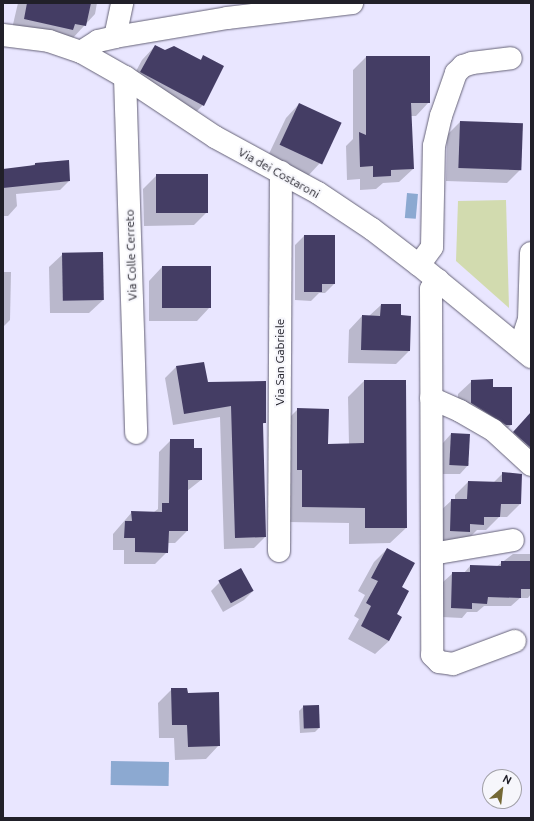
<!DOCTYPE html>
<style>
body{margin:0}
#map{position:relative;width:534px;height:821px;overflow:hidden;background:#e9e6ff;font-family:Ubuntu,sans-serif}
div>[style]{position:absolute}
.green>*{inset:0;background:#d2dbaf}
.water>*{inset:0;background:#8ca9d1;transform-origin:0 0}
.shadow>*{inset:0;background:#0003}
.building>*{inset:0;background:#443d64;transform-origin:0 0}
.roads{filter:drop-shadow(0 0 1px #666378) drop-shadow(0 0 1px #666378)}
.minor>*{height:22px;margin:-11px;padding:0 11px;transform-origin:11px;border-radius:11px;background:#fff}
.tertiary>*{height:22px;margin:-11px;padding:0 11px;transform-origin:11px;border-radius:11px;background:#fff}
span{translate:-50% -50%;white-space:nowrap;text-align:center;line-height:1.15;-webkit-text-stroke:4px #f6f6fb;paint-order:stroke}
.street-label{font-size:12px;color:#212029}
.frame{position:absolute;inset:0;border:4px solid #212029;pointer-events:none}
.north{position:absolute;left:482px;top:769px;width:40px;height:40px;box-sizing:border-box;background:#f6f6fb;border:1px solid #a1a0a7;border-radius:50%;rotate:28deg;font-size:11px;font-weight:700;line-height:16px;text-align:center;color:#212029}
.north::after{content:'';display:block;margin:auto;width:14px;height:18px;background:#746835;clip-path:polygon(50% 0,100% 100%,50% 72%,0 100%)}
</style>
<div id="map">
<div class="green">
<i style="clip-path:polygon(506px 200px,509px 308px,456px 261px,458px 201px)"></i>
</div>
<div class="water">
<i style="left:407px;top:193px;width:11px;height:25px;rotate:5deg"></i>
<i style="left:111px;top:761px;width:58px;height:24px;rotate:1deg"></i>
</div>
<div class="shadow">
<i style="clip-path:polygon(18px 3px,97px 3px,95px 14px,72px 39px,11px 33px)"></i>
<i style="clip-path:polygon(155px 46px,165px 51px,200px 60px,203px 57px,203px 105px,190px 118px,128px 86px,142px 60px)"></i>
<i style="clip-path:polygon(366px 57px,429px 57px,429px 102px,416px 116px,410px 116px,413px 169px,399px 182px,383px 183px,376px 189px,360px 190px,360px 179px,347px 180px,346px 146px,353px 139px,353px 70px)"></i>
<i style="clip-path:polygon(299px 104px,320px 163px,307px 177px,267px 158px,286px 118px)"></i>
<i style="clip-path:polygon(460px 122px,521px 169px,507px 183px,446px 181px,447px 135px)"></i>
<i style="clip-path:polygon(68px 161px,69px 181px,60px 190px,16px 194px,17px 206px,8px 216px,3px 216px,3px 178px,35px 164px)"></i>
<i style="clip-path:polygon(157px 175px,207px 212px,194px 225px,144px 226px,143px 189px)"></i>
<i style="clip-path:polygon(304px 236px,334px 236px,334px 284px,325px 293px,319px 293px,311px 301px,295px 300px,295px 245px)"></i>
<i style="clip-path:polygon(63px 254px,103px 300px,89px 313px,50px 313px,49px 267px)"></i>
<i style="clip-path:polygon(162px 267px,210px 307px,197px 321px,149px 321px,149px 281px)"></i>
<i style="clip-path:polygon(3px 272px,11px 272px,10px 320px,3px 327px)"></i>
<i style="clip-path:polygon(381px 305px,400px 316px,409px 351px,396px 364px,348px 363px,349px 330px,362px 316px,369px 316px)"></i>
<i style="clip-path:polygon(176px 367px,207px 383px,265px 422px,262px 425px,265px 537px,254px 548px,224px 549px,220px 417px,173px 425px,165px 378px)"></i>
<i style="clip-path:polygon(364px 381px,406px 528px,390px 543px,349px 544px,349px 523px,287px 522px,282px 425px,298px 409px,327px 445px,349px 445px,348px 397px)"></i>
<i style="clip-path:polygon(472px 381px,492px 388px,511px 425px,497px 438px,458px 416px,458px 394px)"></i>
<i style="clip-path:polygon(531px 413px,531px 473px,501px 446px)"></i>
<i style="clip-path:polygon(451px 434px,469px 464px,460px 474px,441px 474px,442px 444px)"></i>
<i style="clip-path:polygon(171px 440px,193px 449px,201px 480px,187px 491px,187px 531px,175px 543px,167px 543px,167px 552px,155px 564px,124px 564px,124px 550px,113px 550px,113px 534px,132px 512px,154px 512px,158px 509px,159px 452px)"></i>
<i style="clip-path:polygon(503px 473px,520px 474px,520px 504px,507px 517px,499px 517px,486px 530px,477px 530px,469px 538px,437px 544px,438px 513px,452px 500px,455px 500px,455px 495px,468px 482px,493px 483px)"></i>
<i style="clip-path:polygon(387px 549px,401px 588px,389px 641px,375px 654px,348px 639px,359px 619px,354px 616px,365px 595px,358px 591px,374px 562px)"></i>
<i style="clip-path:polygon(513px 554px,531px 554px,531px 594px,528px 598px,520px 598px,511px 606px,484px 606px,477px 612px,467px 612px,462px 618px,442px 617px,443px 582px,453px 573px,464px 573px,470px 566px,496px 567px)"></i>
<i style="clip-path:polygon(220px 582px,253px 591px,244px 600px,223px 612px,211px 591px)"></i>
<i style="clip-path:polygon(172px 689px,219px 745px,206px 759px,175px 760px,174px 738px,159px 738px,158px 703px)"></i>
<i style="clip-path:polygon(303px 707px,319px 728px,315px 732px,300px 733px,299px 711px)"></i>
</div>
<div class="building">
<i style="clip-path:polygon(27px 3px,91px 3px,86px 26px,75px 24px,73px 30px,24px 19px)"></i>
<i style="clip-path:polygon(155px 45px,165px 50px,174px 46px,201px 60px,203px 55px,224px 66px,204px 106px,140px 72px)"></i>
<i style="clip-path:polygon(366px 56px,430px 56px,430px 103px,411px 103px,414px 169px,391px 170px,391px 176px,373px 177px,373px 166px,360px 167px,359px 132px,366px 135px)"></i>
<i style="left:299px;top:103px;width:47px;height:46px;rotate:25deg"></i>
<i style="left:460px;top:121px;width:63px;height:47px;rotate:2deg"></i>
<i style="clip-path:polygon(69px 160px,70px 181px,3px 188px,3px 169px,35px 165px,35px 163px)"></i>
<i style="left:156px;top:174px;width:52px;height:39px"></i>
<i style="clip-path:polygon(304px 235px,335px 235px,335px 284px,322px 284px,322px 292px,304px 292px)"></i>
<i style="left:103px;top:252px;width:48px;height:41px;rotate:89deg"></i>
<i style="left:162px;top:266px;width:49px;height:42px"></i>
<i style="clip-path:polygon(381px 304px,401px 304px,401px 315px,411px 316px,410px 351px,361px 350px,362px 315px,380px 316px)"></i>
<i style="clip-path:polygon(204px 362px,208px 382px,266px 381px,266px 423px,263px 423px,266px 537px,235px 538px,231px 406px,184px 414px,176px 366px)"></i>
<i style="clip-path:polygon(493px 379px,493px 387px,512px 387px,512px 425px,506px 425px,471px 403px,471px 380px)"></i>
<i style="clip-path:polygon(364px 380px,406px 380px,407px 528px,365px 528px,365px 508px,302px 507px,302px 470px,297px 470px,297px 408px,329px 409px,328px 444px,364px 443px)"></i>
<i style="clip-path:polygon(531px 412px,531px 448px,513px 432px)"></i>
<i style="left:451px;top:433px;width:19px;height:32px;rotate:3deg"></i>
<i style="clip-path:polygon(170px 439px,194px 439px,194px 448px,202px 448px,202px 480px,188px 480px,188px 531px,169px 531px,168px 553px,135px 552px,135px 538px,124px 538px,125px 521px,132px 521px,131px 511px,162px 512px,162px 503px,169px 503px)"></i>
<i style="clip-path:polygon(502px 472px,522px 474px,521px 504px,501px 504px,500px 517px,484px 517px,484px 525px,470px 524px,470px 532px,450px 531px,451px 499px,467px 499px,468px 481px,502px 482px)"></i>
<i style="clip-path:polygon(387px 548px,415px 563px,402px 587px,409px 591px,397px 614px,402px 617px,389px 641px,361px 626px,371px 606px,366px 603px,378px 581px,371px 578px)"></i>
<i style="clip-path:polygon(501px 561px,531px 561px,531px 589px,521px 589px,521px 598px,488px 597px,487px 604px,472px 603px,472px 609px,451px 608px,452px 572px,470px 572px,470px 565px,501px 566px)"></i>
<i style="left:241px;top:568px;width:26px;height:26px;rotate:61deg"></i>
<i style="clip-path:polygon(171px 688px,187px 688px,188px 693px,219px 692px,220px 746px,188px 747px,187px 725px,172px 725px)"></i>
<i style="left:319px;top:705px;width:23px;height:16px;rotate:88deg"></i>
</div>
<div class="roads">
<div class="minor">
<i style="left:115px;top:37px;width:35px;rotate:-78deg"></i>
<i style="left:81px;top:52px;width:20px;rotate:-33deg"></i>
<i style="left:98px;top:41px;width:17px;rotate:-13deg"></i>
<i style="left:115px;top:37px;width:114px;rotate:-9.6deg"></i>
<i style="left:227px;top:18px;width:126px;rotate:-6.8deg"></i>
<i style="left:125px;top:77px;width:356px;rotate:88.2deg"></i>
<i style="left:419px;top:265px;width:22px;rotate:-54deg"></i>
<i style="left:432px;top:247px;width:101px;rotate:-88.9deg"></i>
<i style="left:434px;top:146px;width:31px;rotate:-77deg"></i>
<i style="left:441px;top:116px;width:46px;rotate:-70.8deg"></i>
<i style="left:456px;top:73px;width:10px;rotate:-45deg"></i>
<i style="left:463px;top:66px;width:9px;rotate:-18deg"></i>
<i style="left:472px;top:63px;width:39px;rotate:-7deg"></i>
<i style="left:438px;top:280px;width:11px;rotate:128deg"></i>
<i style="left:431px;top:289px;width:366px;rotate:89.8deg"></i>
<i style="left:432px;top:655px;width:10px;rotate:45deg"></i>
<i style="left:439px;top:662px;width:14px;rotate:8deg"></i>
<i style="left:453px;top:664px;width:66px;rotate:-20.4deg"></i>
<i style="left:520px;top:347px;width:28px;rotate:-72deg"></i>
<i style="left:529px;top:320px;width:67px;rotate:-88.3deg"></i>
<i style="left:431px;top:398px;width:32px;rotate:24deg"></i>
<i style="left:460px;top:411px;width:38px;rotate:30deg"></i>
<i style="left:493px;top:430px;width:52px;rotate:42.6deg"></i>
<i style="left:279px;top:551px;width:379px;rotate:-89.7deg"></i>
<i style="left:432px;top:554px;width:82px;rotate:-9.8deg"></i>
</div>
<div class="tertiary">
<i style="left:3px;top:35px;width:46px;rotate:7.4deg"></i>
<i style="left:49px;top:41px;width:34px;rotate:19deg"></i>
<i style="left:81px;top:52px;width:51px;rotate:29.6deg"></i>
<i style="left:125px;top:77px;width:108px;rotate:33.7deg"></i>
<i style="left:215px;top:137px;width:117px;rotate:28.5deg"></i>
<i style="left:318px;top:193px;width:65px;rotate:33.7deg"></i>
<i style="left:372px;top:229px;width:59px;rotate:37.5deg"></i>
<i style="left:419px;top:265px;width:145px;rotate:39.4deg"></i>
</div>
</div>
<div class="street-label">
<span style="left:279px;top:173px;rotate:29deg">Via dei Costaroni</span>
<span style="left:131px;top:255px;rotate:-92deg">Via Colle Cerreto</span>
<span style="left:280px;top:362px;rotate:-90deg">Via San Gabriele</span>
</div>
<div class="frame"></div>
<div class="north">N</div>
</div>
